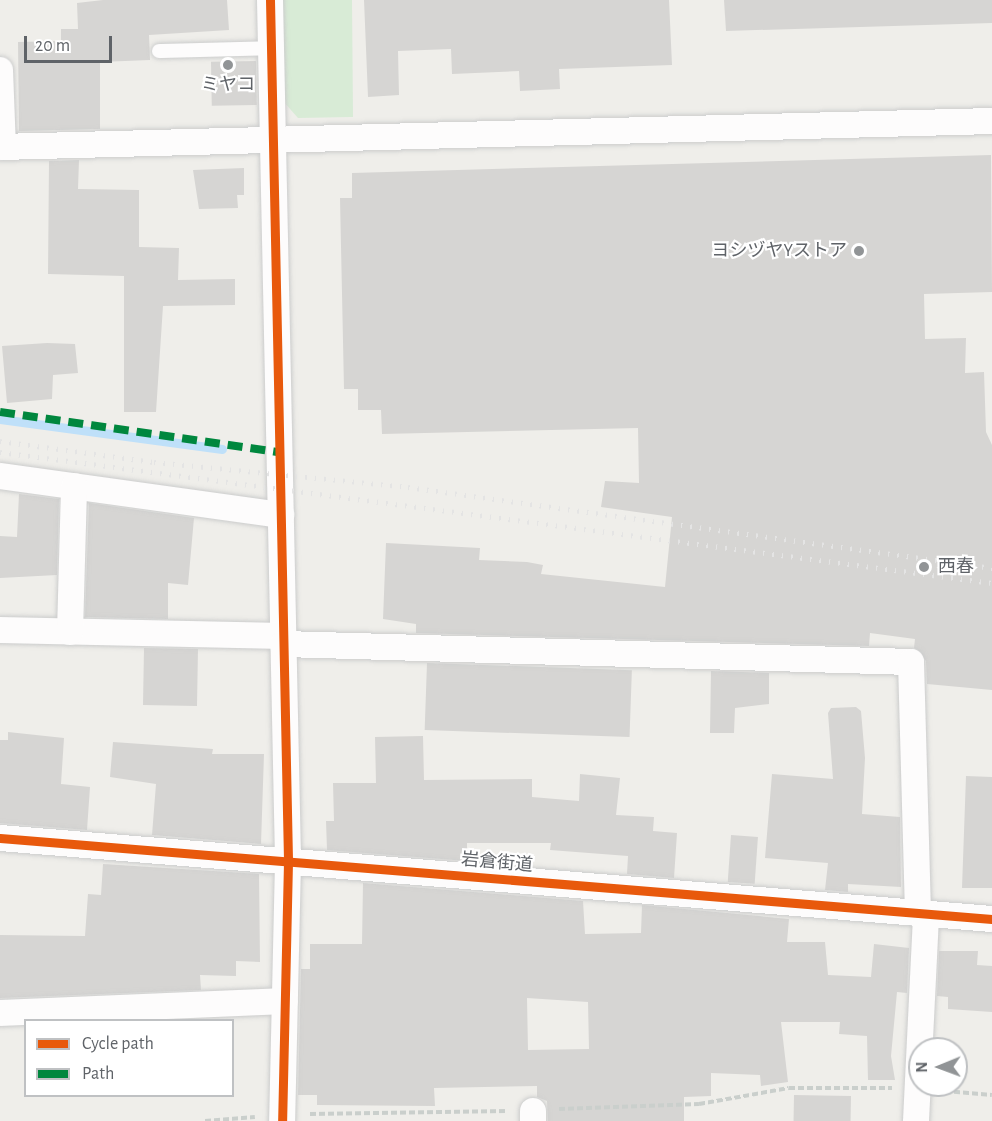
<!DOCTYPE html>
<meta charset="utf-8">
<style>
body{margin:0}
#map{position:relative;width:992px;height:1121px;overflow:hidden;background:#efeeea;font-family:"Alegreya Sans","Noto Sans JP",sans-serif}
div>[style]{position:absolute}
.green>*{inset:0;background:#d8ebd6}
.stream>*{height:9px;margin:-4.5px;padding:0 4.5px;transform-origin:4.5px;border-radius:4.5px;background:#bfe0f9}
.building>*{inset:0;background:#d6d5d3;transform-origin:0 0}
.path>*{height:4px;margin-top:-2px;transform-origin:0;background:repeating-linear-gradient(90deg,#cacfcc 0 6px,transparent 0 9px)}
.roads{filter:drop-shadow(0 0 2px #cbcccc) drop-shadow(0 0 2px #cbcccc)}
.service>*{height:14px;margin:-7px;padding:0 7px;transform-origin:7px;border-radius:7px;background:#fdfcfc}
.minor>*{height:26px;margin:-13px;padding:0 13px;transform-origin:13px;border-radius:13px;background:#fdfcfc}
.rail>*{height:4.5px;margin-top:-2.25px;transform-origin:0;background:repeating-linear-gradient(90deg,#e4e4e4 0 1.5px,transparent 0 9.5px)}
.quiet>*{height:8px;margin-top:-4px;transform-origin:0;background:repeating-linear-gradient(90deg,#00873e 0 15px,transparent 0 23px)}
.cycleway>*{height:9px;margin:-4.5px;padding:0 4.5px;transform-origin:4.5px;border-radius:4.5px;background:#e8590c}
.dots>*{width:16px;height:16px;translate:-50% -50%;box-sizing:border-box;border:3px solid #fff;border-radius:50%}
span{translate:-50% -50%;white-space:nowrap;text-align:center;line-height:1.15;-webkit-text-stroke:4.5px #fff;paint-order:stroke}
.poi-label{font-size:18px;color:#5f6368}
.right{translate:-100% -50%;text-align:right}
.left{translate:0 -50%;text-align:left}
.street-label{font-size:18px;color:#5f6368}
.legend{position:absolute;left:24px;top:1019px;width:210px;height:78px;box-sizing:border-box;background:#fff;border:2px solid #bfc1c3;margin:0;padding:8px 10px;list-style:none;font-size:18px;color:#5f6368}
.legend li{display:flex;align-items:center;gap:12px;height:30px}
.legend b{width:30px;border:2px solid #bfc1c3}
.north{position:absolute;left:908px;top:1037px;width:60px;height:60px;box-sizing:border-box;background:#fff;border:2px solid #bfc1c3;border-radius:50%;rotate:269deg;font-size:16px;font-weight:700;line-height:24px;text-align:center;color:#5f6368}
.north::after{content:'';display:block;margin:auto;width:21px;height:27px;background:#919496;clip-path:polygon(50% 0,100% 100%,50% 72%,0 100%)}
.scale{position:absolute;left:24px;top:36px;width:88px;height:27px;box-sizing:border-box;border:3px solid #5f6368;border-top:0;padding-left:8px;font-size:18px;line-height:21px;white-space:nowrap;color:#5f6368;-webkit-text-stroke:4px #fff;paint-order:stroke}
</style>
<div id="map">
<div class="green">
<i style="clip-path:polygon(281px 0,352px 0,353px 117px,298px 118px,283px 101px)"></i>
</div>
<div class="stream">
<i style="left:0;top:419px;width:224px;rotate:7.7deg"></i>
</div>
<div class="building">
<i style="clip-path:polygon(103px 0,227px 0,229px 30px,149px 35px,150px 60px,100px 62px,100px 129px,19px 131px,18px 42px,61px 41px,61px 29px,78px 29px,77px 3px)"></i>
<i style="clip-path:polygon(364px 0,669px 0,672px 65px,559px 69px,560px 89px,520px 91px,519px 71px,452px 74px,451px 49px,398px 51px,399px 95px,368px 97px)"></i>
<i style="clip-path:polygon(724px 0,992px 0,992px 23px,726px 31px)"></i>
<i style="left:256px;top:61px;width:44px;height:45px;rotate:89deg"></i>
<i style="clip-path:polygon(991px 155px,992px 292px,924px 294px,925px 339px,966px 338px,965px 373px,984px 372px,986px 432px,992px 445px,992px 690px,927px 684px,926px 661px,914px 648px,915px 639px,870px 633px,869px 646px,416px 633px,416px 624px,383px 619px,386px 543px,480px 548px,479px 560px,527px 562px,543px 565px,541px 574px,665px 587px,672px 517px,601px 507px,605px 481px,639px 483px,638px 428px,382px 434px,381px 410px,358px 410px,358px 389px,344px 389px,340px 198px,352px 198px,352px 173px)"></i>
<i style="clip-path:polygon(79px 160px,78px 189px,139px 190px,139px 247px,179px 248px,178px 280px,235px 279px,235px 305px,163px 306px,156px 412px,124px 412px,124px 276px,48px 274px,49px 161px)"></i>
<i style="clip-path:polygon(244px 168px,244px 195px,237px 195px,238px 208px,199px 209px,193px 170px)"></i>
<i style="clip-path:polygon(47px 343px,75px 344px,78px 373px,53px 375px,52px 399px,7px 403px,2px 346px)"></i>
<i style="clip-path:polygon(19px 494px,59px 499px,57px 575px,0 578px,0 536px,17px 537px)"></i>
<i style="clip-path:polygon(89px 503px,194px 518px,188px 585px,168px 583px,168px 619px,85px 617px)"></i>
<i style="left:144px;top:648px;width:54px;height:57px;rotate:1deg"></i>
<i style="left:427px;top:663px;width:205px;height:67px;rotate:2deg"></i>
<i style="clip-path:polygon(711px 671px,769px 673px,769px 704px,735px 708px,734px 733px,710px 733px)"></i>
<i style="clip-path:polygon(856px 707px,861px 711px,865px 758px,862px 814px,900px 817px,901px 887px,848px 884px,848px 892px,825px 890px,828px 863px,765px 858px,772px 774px,833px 779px,828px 713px,831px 708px)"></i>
<i style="clip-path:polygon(8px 732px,64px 738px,61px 784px,90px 787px,87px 830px,0 823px,0 740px,8px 740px)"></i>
<i style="clip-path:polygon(423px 736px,424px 780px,532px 779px,532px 797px,579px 801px,580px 774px,620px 778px,616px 815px,654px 817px,653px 831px,677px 833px,674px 878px,627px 874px,628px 856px,550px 850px,551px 843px,467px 843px,467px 861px,327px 850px,326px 821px,334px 821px,333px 783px,376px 783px,375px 737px)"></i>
<i style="clip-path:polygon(113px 742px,213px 749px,212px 754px,264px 754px,261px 844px,152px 835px,156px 784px,110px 777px)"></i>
<i style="clip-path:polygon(966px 776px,992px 777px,992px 888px,962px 888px)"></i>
<i style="left:731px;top:835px;width:27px;height:47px;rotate:4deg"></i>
<i style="clip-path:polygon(103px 864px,259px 874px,260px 962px,236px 961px,236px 976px,200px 975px,201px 990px,0 998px,0 935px,85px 936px,88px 894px,101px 895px)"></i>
<i style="clip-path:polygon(evenodd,363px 883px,583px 901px,585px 934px,641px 933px,642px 905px,789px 919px,787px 942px,825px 942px,828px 975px,871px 977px,874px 944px,909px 948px,907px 993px,897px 992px,891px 1056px,895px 1080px,868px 1080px,867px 1036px,839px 1034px,840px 1022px,781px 1022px,788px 1082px,761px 1086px,760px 1075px,711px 1073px,711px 1096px,684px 1097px,684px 1121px,548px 1121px,547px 1101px,537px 1097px,537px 1086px,434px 1088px,435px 1106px,317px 1105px,317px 1095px,298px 1095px,301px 969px,310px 969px,310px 944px,362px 944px,363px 883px,527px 998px,588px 1002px,589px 1049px,528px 1050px,527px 998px)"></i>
<i style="clip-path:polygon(939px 951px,978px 951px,977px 965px,992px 966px,992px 1012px,948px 1009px,948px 997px,937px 996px)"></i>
<i style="left:794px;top:1095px;width:57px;height:26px;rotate:1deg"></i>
</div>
<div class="path">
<i style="left:945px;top:1091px;width:47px;rotate:4.9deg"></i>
<i style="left:559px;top:1109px;width:140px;rotate:-2deg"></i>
<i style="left:699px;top:1104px;width:91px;rotate:-10.1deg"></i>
<i style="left:789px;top:1088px;width:103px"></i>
<i style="left:310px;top:1114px;width:197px;rotate:-0.9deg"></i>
<i style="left:205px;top:1121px;width:50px;rotate:-4.6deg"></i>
</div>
<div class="roads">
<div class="service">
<i style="left:159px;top:51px;width:112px;rotate:-1.5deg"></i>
</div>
<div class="minor">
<i style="left:270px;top:0;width:862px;rotate:88.8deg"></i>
<i style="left:288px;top:862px;width:259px;rotate:91.3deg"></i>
<i style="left:0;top:70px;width:77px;rotate:87.8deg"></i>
<i style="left:0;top:147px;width:992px;rotate:-1.5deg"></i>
<i style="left:0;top:476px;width:284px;rotate:7.9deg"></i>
<i style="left:0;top:630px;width:283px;rotate:1.2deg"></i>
<i style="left:70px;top:632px;width:146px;rotate:-88.4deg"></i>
<i style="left:283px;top:644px;width:628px;rotate:1.64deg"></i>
<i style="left:911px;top:662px;width:252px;rotate:88.4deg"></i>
<i style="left:0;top:838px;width:995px;rotate:4.67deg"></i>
<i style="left:0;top:1013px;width:285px;rotate:-2.4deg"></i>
<i style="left:533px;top:1111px;width:10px;rotate:90deg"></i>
<i style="left:916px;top:1121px;width:206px;rotate:-87.2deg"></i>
</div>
</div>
<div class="rail">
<i style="left:0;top:441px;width:155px;rotate:7.8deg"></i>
<i style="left:154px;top:462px;width:255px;rotate:5.6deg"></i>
<i style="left:408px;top:487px;width:590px;rotate:7.9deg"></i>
<i style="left:0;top:452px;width:1001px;rotate:7.52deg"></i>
</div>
<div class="quiet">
<i style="left:0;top:412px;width:282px;rotate:8.2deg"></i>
</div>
<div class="cycleway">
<i style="left:270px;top:0;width:862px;rotate:88.8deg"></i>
<i style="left:288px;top:862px;width:259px;rotate:91.3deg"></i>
<i style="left:0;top:838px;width:995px;rotate:4.67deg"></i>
</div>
<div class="dots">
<i style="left:228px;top:65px;background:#919496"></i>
<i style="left:859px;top:251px;background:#919496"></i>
<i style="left:924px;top:567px;background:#919496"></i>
</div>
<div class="poi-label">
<span style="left:228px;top:85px">ミヤコ</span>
<span class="right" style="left:847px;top:251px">ヨシヅヤYストア</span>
<span class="left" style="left:938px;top:567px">西春</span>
</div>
<div class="street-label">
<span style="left:497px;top:863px;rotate:5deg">岩倉街道</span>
</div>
<ul class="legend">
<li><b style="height:8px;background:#e8590c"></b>Cycle path</li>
<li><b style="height:8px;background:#00873e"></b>Path</li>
</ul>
<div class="north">N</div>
<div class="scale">20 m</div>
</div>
